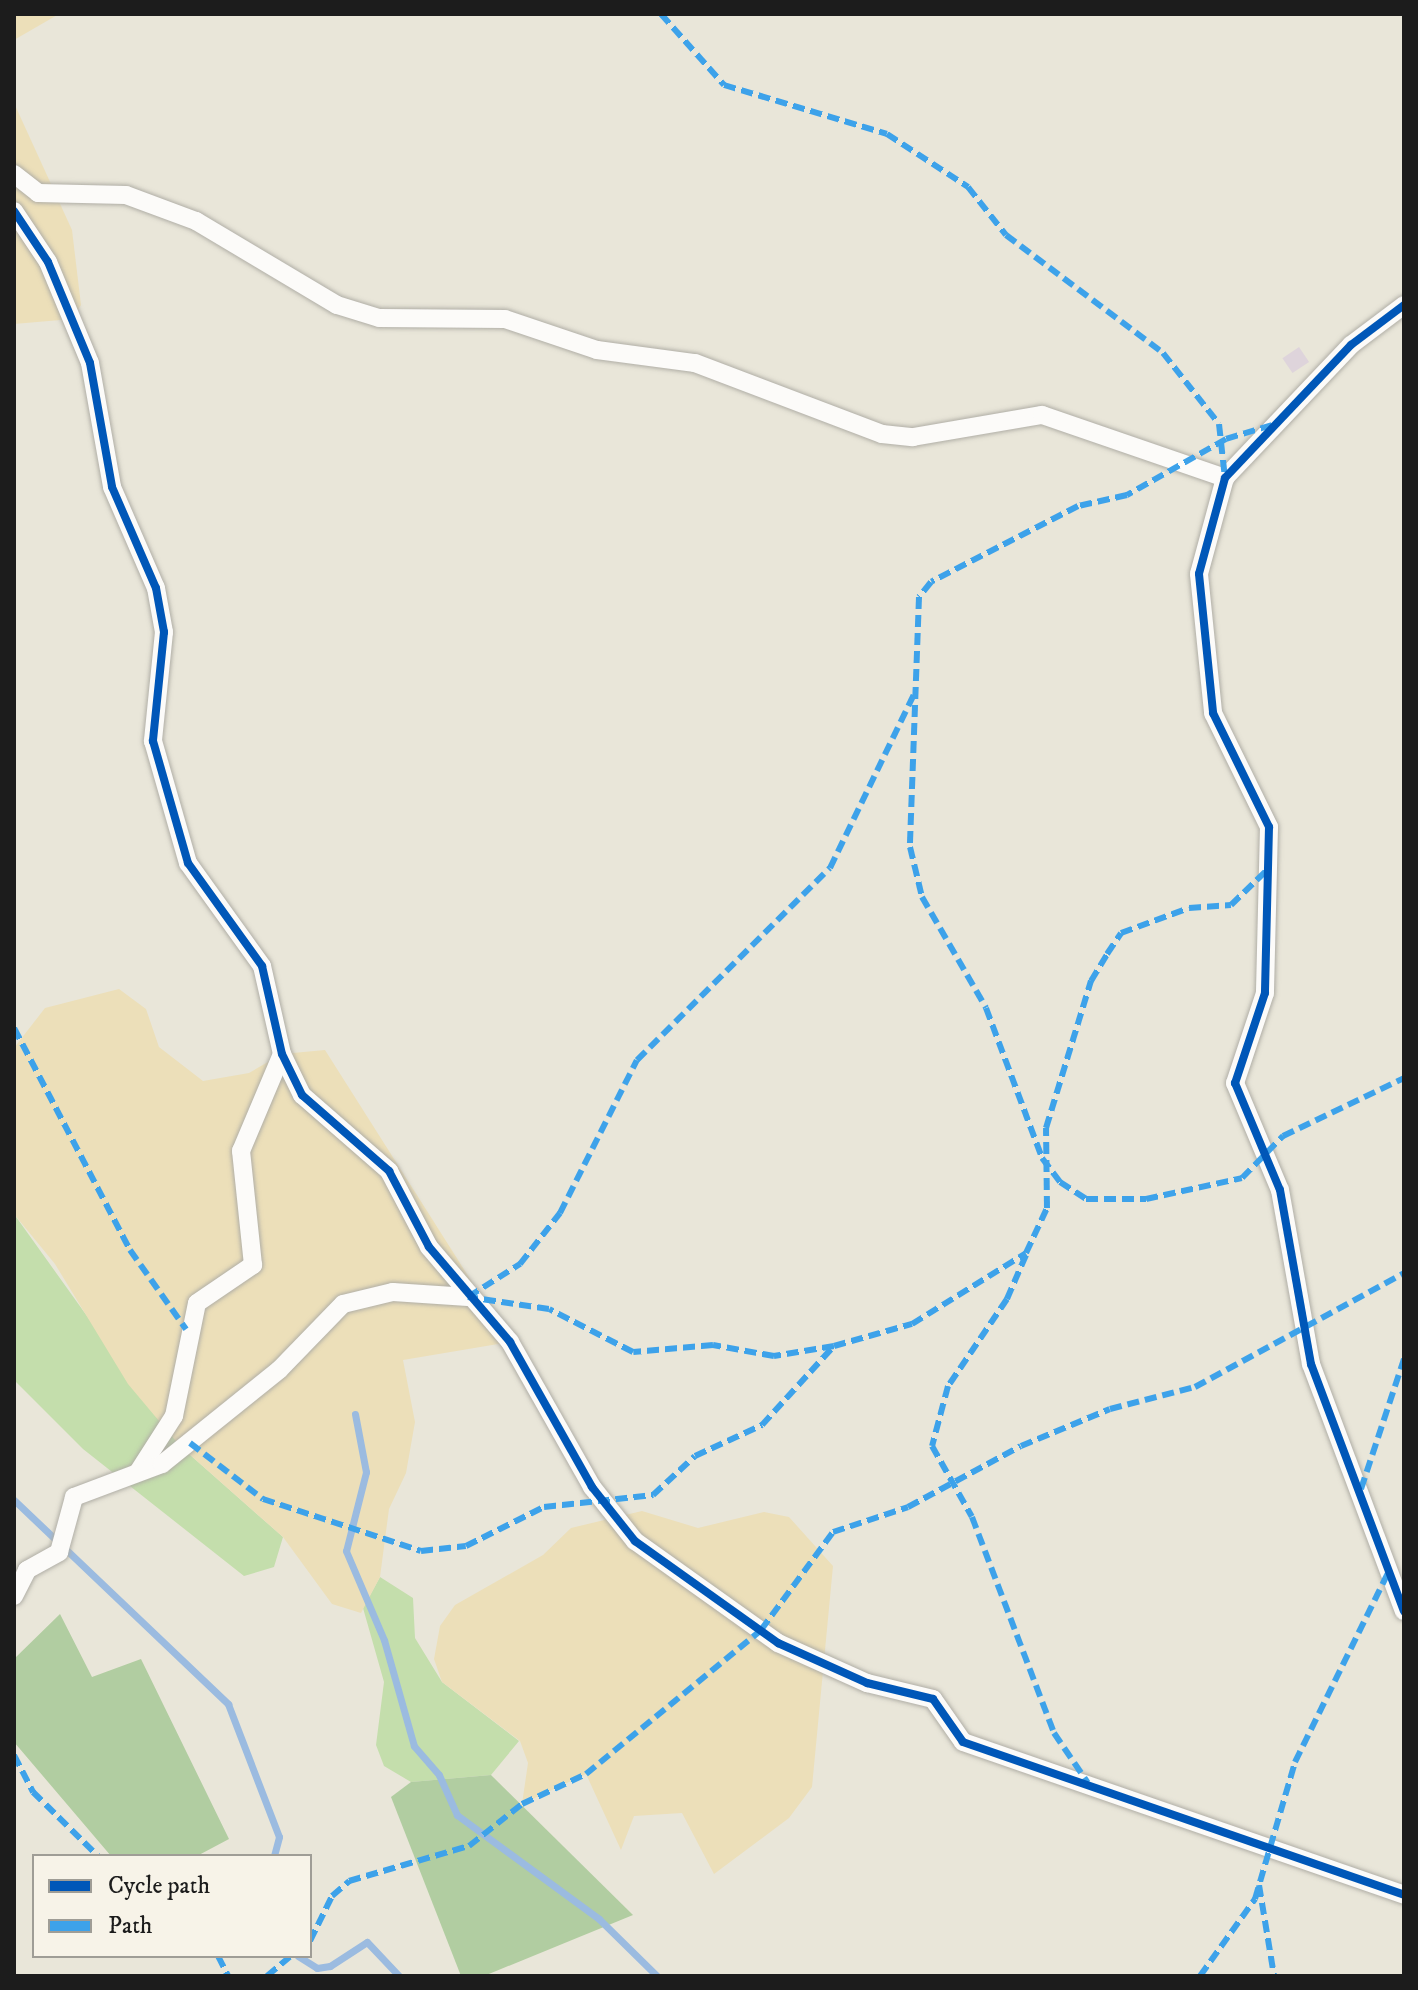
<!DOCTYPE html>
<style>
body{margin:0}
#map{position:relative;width:1418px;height:1990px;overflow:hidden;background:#e9e6d9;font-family:"IM FELL DW Pica",serif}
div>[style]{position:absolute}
.green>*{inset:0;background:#c4deac}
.forest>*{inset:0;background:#b1cda1}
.sand>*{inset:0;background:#ecdfb9}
.stream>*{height:7px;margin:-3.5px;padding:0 3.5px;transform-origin:3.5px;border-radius:3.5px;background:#9bbbe0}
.building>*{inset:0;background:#ded4db;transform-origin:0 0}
.roads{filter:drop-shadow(0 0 2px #b0aea6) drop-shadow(0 0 2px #b0aea6)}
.minor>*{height:18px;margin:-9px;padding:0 9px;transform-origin:9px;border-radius:9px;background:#fcfbf9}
.quiet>*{height:6px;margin-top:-3px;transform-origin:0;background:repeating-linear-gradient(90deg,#3da2ea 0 12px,transparent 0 18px)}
.cycleway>*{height:8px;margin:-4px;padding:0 4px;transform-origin:4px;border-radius:4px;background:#0057b8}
span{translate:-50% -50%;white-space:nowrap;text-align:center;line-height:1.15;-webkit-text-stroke:8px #f7f3e8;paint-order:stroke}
.frame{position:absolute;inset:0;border:16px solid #1c1c1c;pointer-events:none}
.legend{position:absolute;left:32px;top:1854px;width:280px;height:104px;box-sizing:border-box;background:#f7f3e8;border:2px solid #9f9d96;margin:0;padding:10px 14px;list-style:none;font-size:24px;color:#1c1c1c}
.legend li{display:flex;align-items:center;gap:16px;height:40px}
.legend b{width:40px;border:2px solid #9f9d96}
</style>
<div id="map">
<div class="green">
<i style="clip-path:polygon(14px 1214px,180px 1446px,283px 1537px,274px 1567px,244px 1576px,83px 1449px,14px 1380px)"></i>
<i style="clip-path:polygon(380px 1577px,413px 1598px,415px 1638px,442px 1682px,519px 1741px,491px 1775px,411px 1782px,384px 1766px,376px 1745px,384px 1682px,363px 1608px)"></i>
</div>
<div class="forest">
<i style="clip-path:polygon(60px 1614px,92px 1677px,141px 1659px,229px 1839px,197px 1856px,111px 1856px,14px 1742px,14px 1659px)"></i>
<i style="clip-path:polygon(491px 1775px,633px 1915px,484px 1976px,461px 1976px,391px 1797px,411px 1782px)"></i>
</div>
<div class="sand">
<i style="clip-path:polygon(14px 14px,59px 14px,14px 40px)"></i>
<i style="clip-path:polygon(14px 103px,72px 230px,81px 305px,72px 319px,14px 324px)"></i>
<i style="clip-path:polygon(119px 989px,146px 1009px,159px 1047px,203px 1081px,249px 1073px,282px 1054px,325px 1050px,510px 1342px,403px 1360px,415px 1422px,406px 1473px,389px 1509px,380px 1577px,361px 1613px,332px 1604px,283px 1537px,180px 1446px,128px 1384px,55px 1264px,14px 1214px,14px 1048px,45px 1008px)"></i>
<i style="clip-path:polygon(642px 1511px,698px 1528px,764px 1512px,789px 1517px,833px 1566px,812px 1787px,789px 1818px,714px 1874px,682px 1813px,634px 1816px,621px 1850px,586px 1774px,522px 1804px,528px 1763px,520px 1741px,442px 1682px,434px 1659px,440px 1626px,455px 1605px,543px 1555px,571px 1528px)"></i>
</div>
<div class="stream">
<i style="left:355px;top:1414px;width:59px;rotate:79.3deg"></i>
<i style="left:366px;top:1472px;width:81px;rotate:104.2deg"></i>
<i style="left:346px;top:1551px;width:97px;rotate:66.9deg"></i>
<i style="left:384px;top:1640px;width:110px;rotate:74.2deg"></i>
<i style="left:414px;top:1746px;width:38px;rotate:49deg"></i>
<i style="left:439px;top:1775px;width:44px;rotate:65.8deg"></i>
<i style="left:457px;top:1815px;width:176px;rotate:36.2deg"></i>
<i style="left:599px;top:1919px;width:81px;rotate:44.5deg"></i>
<i style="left:14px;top:1500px;width:296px;rotate:43.6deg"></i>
<i style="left:228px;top:1704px;width:142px;rotate:69deg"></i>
<i style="left:279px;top:1837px;width:20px;rotate:105deg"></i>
<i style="left:298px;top:1956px;width:22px;rotate:32deg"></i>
<i style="left:317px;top:1968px;width:13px;rotate:-9deg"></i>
<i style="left:330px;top:1966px;width:44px;rotate:-33deg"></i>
<i style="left:367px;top:1942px;width:47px;rotate:46.7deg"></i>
</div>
<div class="building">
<i style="left:1299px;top:347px;width:18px;height:20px;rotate:56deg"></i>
</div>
<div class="roads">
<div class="minor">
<i style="left:14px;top:174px;width:31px;rotate:38deg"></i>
<i style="left:38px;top:193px;width:88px;rotate:1.3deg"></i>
<i style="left:126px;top:195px;width:75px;rotate:20.4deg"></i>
<i style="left:196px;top:221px;width:164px;rotate:30.8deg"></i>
<i style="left:337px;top:305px;width:44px;rotate:17.2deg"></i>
<i style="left:379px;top:318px;width:126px;rotate:0.5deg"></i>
<i style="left:505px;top:319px;width:97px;rotate:18.6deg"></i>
<i style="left:597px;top:350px;width:99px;rotate:7.6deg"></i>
<i style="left:695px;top:363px;width:200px;rotate:20.8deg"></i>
<i style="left:882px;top:434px;width:31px;rotate:6deg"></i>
<i style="left:913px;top:437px;width:131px;rotate:-9.7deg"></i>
<i style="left:1042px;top:415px;width:194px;rotate:19deg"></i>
<i style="left:14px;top:211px;width:61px;rotate:56.3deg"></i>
<i style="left:48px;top:262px;width:109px;rotate:67.4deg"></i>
<i style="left:90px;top:363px;width:126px;rotate:79.9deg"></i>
<i style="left:112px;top:487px;width:110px;rotate:66.5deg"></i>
<i style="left:156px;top:588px;width:45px;rotate:79.7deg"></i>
<i style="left:164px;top:632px;width:110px;rotate:95.8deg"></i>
<i style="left:153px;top:741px;width:127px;rotate:74deg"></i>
<i style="left:188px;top:863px;width:127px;rotate:54.3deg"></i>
<i style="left:262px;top:966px;width:90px;rotate:77.2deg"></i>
<i style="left:282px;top:1054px;width:46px;rotate:64deg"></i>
<i style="left:302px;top:1095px;width:116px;rotate:41.1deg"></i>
<i style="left:389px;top:1171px;width:86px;rotate:62.2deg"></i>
<i style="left:429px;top:1247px;width:125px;rotate:49.5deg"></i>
<i style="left:510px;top:1342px;width:167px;rotate:60.5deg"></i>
<i style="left:592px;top:1487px;width:69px;rotate:51.5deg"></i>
<i style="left:635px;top:1541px;width:176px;rotate:35.5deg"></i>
<i style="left:778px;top:1643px;width:98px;rotate:24.2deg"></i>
<i style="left:867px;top:1683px;width:68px;rotate:13.6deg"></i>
<i style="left:933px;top:1699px;width:52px;rotate:55.1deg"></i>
<i style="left:963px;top:1742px;width:467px;rotate:19.1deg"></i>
<i style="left:1404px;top:305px;width:66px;rotate:143deg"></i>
<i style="left:1351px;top:345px;width:183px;rotate:133.5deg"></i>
<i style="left:1225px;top:478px;width:99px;rotate:105.2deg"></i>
<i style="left:1199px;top:574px;width:140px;rotate:84.2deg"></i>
<i style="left:1213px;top:713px;width:127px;rotate:63.8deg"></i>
<i style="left:1269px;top:827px;width:166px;rotate:91.4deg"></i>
<i style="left:1265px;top:993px;width:95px;rotate:108.4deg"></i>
<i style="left:1235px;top:1083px;width:116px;rotate:67.2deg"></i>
<i style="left:1280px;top:1190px;width:177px;rotate:79.9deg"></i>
<i style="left:1311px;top:1364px;width:264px;rotate:69.4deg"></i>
<i style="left:138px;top:1472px;width:67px;rotate:-57.3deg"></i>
<i style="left:174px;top:1416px;width:115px;rotate:-78.5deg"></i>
<i style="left:197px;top:1303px;width:68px;rotate:-34.2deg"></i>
<i style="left:253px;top:1265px;width:115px;rotate:-96deg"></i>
<i style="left:241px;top:1151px;width:105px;rotate:-67.1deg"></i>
<i style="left:14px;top:1596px;width:29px;rotate:-63deg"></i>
<i style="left:27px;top:1570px;width:37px;rotate:-29deg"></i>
<i style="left:59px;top:1552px;width:57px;rotate:-74.7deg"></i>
<i style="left:74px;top:1497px;width:94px;rotate:-20.6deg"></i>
<i style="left:162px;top:1464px;width:150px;rotate:-38.8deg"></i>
<i style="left:279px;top:1370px;width:92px;rotate:-45.9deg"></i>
<i style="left:343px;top:1304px;width:51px;rotate:-13.5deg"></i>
<i style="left:393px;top:1292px;width:75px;rotate:3.8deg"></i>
</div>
</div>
<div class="quiet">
<i style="left:661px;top:14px;width:95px;rotate:48.4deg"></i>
<i style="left:724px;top:85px;width:170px;rotate:16.7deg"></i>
<i style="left:887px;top:134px;width:97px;rotate:33.2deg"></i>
<i style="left:968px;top:187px;width:61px;rotate:51.6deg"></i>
<i style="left:1006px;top:235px;width:196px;rotate:36.9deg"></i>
<i style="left:1163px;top:353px;width:90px;rotate:51.7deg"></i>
<i style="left:1219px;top:424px;width:54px;rotate:83.7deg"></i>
<i style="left:1272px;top:425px;width:48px;rotate:163.1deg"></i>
<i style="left:1226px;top:439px;width:114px;rotate:150.5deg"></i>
<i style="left:1127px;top:495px;width:50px;rotate:167.3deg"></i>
<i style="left:1078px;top:506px;width:165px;rotate:152.7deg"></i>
<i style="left:931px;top:582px;width:19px;rotate:129deg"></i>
<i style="left:919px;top:597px;width:250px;rotate:92.1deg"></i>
<i style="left:910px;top:847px;width:51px;rotate:76.5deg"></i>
<i style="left:922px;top:897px;width:128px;rotate:60deg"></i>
<i style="left:986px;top:1008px;width:160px;rotate:69.5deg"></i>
<i style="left:1042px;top:1158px;width:30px;rotate:53deg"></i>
<i style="left:1060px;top:1182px;width:31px;rotate:33deg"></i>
<i style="left:1086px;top:1199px;width:60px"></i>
<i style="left:1146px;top:1199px;width:98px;rotate:-12.3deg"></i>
<i style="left:1242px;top:1178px;width:59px;rotate:-45.7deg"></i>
<i style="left:1283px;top:1136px;width:134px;rotate:-25.6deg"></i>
<i style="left:14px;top:1028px;width:250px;rotate:62.4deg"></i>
<i style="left:130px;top:1250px;width:97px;rotate:54.7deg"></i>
<i style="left:1026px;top:1255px;width:48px;rotate:113.4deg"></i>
<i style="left:1007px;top:1299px;width:105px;rotate:124.1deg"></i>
<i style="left:948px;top:1386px;width:62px;rotate:104.9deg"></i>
<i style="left:932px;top:1446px;width:81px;rotate:60.6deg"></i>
<i style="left:972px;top:1517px;width:231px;rotate:69.2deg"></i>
<i style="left:1054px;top:1733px;width:60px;rotate:55.8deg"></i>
<i style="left:834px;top:1346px;width:61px;rotate:170.5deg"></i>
<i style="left:774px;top:1356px;width:62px;rotate:-169.8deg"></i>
<i style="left:713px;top:1345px;width:80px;rotate:175deg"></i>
<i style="left:633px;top:1352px;width:94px;rotate:-152.9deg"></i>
<i style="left:549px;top:1309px;width:82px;rotate:-171.6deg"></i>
<i style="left:468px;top:1297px;width:62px;rotate:-32.4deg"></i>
<i style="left:520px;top:1264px;width:65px;rotate:-51.9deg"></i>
<i style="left:560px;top:1213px;width:171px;rotate:-63.3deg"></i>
<i style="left:637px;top:1060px;width:272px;rotate:-44.9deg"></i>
<i style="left:830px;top:868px;width:193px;rotate:-64.2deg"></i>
<i style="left:190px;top:1443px;width:92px;rotate:37.5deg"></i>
<i style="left:263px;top:1499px;width:166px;rotate:18.2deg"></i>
<i style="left:421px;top:1551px;width:45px;rotate:-6.3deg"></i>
<i style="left:466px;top:1546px;width:87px;rotate:-26.6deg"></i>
<i style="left:544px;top:1507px;width:110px;rotate:-6.3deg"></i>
<i style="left:653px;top:1495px;width:57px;rotate:-42.9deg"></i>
<i style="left:695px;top:1456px;width:74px;rotate:-24.8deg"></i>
<i style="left:762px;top:1425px;width:107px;rotate:-47.7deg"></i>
<i style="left:834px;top:1346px;width:81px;rotate:-15.8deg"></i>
<i style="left:912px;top:1324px;width:134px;rotate:-31.9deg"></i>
<i style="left:1026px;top:1253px;width:50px;rotate:-65deg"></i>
<i style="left:1047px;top:1208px;width:80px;rotate:-90.7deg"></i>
<i style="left:1046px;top:1128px;width:154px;rotate:-73deg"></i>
<i style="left:1091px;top:981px;width:31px;rotate:-59deg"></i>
<i style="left:1107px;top:954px;width:25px;rotate:-56deg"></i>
<i style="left:1121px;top:933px;width:72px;rotate:-20.2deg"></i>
<i style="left:1189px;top:908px;width:42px;rotate:-4.1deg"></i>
<i style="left:1231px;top:905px;width:49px;rotate:-44.2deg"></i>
<i style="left:1361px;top:1489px;width:137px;rotate:-71.7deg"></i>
<i style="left:14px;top:1755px;width:42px;rotate:62.8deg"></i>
<i style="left:33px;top:1792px;width:91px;rotate:44.6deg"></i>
<i style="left:1259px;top:1885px;width:92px;rotate:80.6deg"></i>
<i style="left:310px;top:1941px;width:50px;rotate:-63.9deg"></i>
<i style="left:332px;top:1896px;width:23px;rotate:-41deg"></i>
<i style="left:349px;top:1881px;width:125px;rotate:-16.3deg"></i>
<i style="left:469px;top:1846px;width:68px;rotate:-38.4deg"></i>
<i style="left:522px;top:1804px;width:71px;rotate:-25.1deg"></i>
<i style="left:586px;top:1774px;width:227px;rotate:-39.4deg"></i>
<i style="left:761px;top:1630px;width:122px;rotate:-53.7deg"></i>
<i style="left:833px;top:1532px;width:79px;rotate:-18.4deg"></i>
<i style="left:908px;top:1507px;width:128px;rotate:-28.4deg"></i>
<i style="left:1021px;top:1446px;width:96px;rotate:-22.6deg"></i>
<i style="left:1110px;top:1409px;width:88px;rotate:-14.5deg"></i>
<i style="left:1195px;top:1387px;width:238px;rotate:-28.6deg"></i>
<i style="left:218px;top:1956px;width:22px;rotate:63deg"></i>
<i style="left:267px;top:1976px;width:31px;rotate:-40deg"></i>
<i style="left:1200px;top:1976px;width:95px;rotate:-54.5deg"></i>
<i style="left:1255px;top:1899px;width:143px;rotate:-73.7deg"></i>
<i style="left:1295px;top:1762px;width:211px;rotate:-63.8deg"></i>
</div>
<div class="cycleway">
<i style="left:14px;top:211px;width:61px;rotate:56.3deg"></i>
<i style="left:48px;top:262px;width:109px;rotate:67.4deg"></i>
<i style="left:90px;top:363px;width:126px;rotate:79.9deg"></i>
<i style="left:112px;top:487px;width:110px;rotate:66.5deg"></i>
<i style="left:156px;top:588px;width:45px;rotate:79.7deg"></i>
<i style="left:164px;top:632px;width:110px;rotate:95.8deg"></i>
<i style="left:153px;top:741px;width:127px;rotate:74deg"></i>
<i style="left:188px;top:863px;width:127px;rotate:54.3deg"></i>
<i style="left:262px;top:966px;width:90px;rotate:77.2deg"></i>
<i style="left:282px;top:1054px;width:46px;rotate:64deg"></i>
<i style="left:302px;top:1095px;width:116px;rotate:41.1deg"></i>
<i style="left:389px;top:1171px;width:86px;rotate:62.2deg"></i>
<i style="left:429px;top:1247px;width:125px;rotate:49.5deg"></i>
<i style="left:510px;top:1342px;width:167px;rotate:60.5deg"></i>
<i style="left:592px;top:1487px;width:69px;rotate:51.5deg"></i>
<i style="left:635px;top:1541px;width:176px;rotate:35.5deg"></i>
<i style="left:778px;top:1643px;width:98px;rotate:24.2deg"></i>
<i style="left:867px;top:1683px;width:68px;rotate:13.6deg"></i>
<i style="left:933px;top:1699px;width:52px;rotate:55.1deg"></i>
<i style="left:963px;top:1742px;width:467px;rotate:19.1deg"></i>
<i style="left:1404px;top:305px;width:66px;rotate:143deg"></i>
<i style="left:1351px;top:345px;width:183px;rotate:133.5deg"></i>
<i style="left:1225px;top:478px;width:99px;rotate:105.2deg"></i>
<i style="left:1199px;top:574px;width:140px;rotate:84.2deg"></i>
<i style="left:1213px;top:713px;width:127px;rotate:63.8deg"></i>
<i style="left:1269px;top:827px;width:166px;rotate:91.4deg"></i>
<i style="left:1265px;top:993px;width:95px;rotate:108.4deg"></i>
<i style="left:1235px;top:1083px;width:116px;rotate:67.2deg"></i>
<i style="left:1280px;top:1190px;width:177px;rotate:79.9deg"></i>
<i style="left:1311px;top:1364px;width:264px;rotate:69.4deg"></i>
</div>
<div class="frame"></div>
<ul class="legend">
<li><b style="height:10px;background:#0057b8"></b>Cycle path</li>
<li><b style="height:10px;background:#3da2ea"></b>Path</li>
</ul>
</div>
